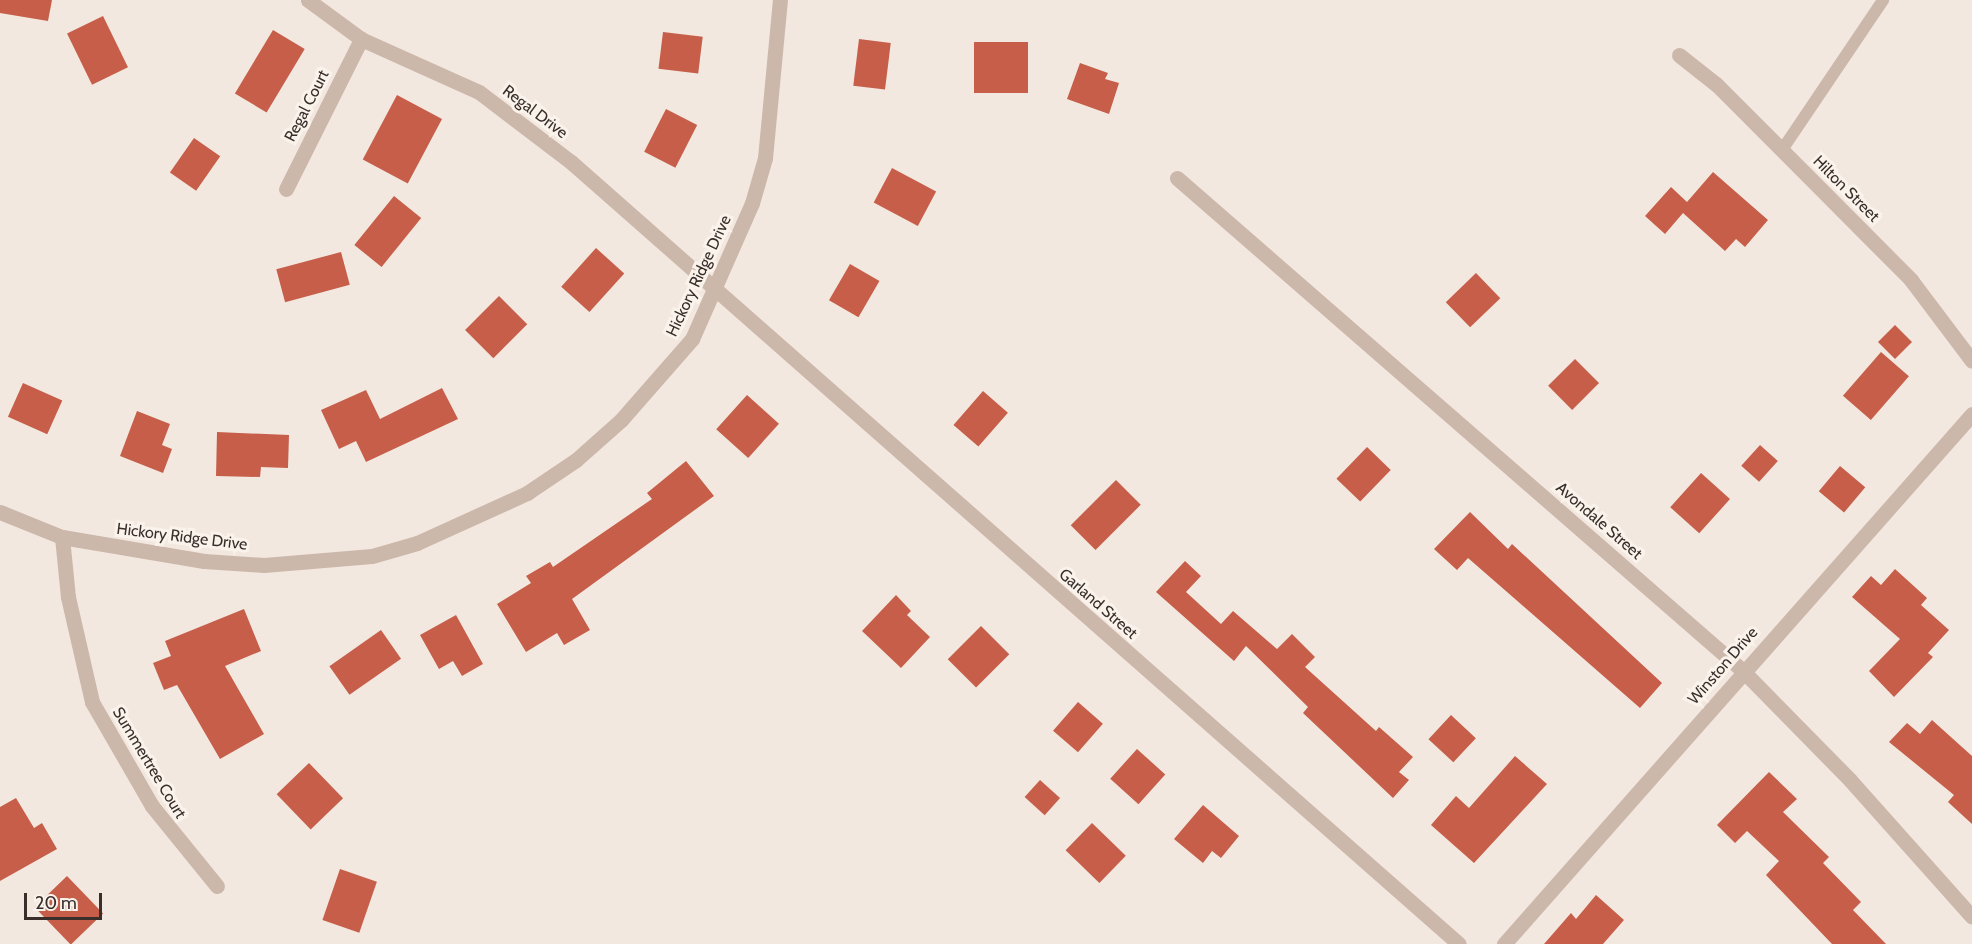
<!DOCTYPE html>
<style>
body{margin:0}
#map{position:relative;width:1972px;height:944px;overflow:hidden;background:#f3e8df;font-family:Cabin,sans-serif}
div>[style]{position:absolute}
.building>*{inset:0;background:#c65e4a;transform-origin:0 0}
.lane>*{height:12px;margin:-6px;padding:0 6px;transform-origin:6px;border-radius:6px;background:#ccb7ab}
.street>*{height:15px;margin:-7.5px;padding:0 7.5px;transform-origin:7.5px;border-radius:7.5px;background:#ccb7ab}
span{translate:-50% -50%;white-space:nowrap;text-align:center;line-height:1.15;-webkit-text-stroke:6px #faf3ec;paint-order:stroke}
.street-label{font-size:16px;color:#392e2a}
.scale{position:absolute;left:24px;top:893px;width:78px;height:27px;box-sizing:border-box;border:3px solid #392e2a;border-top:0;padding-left:8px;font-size:18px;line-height:21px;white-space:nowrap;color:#392e2a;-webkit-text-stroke:4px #faf3ec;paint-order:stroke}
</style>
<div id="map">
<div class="building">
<i style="clip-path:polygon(0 0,52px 0,48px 21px,0 13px)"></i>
<i style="left:103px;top:16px;width:57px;height:40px;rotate:64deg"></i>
<i style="left:273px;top:30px;width:37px;height:74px;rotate:31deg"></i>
<i style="left:663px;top:32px;width:40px;height:37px;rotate:7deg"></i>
<i style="left:859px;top:39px;width:32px;height:47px;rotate:7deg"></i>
<i style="left:974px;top:42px;width:54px;height:51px"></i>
<i style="clip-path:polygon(1080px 63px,1108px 73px,1105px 79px,1119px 83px,1109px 114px,1067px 99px)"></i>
<i style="left:397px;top:95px;width:51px;height:73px;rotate:28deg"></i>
<i style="left:666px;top:109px;width:35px;height:48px;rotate:27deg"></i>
<i style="left:194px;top:138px;width:32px;height:42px;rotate:35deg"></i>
<i style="left:892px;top:168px;width:50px;height:39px;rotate:28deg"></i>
<i style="clip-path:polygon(1713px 172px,1768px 220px,1745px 247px,1736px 239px,1725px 251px,1683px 213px,1665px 234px,1645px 216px,1671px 187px,1687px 202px)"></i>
<i style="left:394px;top:196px;width:35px;height:63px;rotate:39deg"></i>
<i style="left:596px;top:248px;width:38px;height:52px;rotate:42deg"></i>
<i style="left:341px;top:252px;width:34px;height:67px;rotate:75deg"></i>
<i style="left:850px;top:264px;width:34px;height:42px;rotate:30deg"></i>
<i style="left:1476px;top:273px;width:35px;height:42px;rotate:46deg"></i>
<i style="left:499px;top:296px;width:40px;height:48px;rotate:45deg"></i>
<i style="left:1895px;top:325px;width:24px;height:24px;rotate:45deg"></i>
<i style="left:1881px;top:352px;width:37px;height:58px;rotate:41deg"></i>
<i style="left:1575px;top:359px;width:34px;height:38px;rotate:45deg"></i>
<i style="left:23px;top:383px;width:43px;height:37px;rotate:24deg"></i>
<i style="clip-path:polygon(442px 388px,458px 419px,366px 462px,356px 441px,339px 449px,321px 410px,366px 390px,380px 419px)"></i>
<i style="left:983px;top:391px;width:33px;height:45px;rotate:41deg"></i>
<i style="left:747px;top:395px;width:43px;height:46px;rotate:42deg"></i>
<i style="clip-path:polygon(137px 411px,170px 424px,162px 445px,172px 449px,163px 473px,120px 456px)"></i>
<i style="clip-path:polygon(217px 432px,289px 435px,288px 468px,261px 467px,260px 477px,216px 476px)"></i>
<i style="left:1760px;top:445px;width:24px;height:28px;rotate:42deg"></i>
<i style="left:1367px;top:447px;width:33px;height:44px;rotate:44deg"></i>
<i style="clip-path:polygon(686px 461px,714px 496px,572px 599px,590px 630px,564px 645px,557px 633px,526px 652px,497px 604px,531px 583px,526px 576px,550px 562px,553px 567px,652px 499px,647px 493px)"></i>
<i style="left:1840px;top:466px;width:33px;height:33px;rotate:40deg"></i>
<i style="left:1701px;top:473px;width:39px;height:46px;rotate:42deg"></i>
<i style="left:1116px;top:480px;width:35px;height:64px;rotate:45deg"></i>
<i style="clip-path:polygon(1470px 512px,1508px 549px,1512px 544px,1662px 683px,1640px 708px,1468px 558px,1457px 570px,1434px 549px)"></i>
<i style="clip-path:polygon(1185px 561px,1201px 576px,1186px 592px,1221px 624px,1233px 611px,1277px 649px,1292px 634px,1315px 657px,1305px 667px,1376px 731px,1379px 727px,1413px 757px,1399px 772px,1409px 780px,1393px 798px,1303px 713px,1308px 707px,1246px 646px,1234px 661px,1156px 592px)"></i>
<i style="clip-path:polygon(1895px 569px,1927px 598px,1921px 605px,1949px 630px,1928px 653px,1933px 657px,1894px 697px,1869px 671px,1900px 639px,1852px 597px,1871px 576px,1881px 585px)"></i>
<i style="clip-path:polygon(896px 595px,911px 611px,907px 615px,930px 637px,901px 668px,862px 631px)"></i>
<i style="clip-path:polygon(244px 609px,261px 651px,225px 666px,264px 734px,220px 759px,177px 685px,164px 690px,153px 663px,171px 656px,165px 641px)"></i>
<i style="clip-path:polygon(456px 615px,483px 664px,462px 676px,453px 661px,439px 669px,420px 635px)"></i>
<i style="left:981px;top:626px;width:40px;height:47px;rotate:45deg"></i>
<i style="left:381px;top:630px;width:35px;height:63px;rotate:55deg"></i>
<i style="left:1078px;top:702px;width:33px;height:38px;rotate:41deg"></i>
<i style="left:1451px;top:715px;width:34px;height:33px;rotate:43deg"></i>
<i style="clip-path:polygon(1932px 720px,1972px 756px,1972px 824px,1948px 802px,1954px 795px,1889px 742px,1907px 723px,1920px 734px)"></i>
<i style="left:1137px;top:749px;width:38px;height:40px;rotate:42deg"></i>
<i style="clip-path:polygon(1515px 756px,1547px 784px,1474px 863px,1431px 825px,1456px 796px,1469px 808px)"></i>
<i style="left:309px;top:763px;width:49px;height:45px;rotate:46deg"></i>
<i style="clip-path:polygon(1769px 772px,1797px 799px,1783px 812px,1829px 857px,1823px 863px,1861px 902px,1853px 910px,1886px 944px,1832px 944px,1766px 875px,1779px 861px,1747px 831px,1735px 843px,1717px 825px)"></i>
<i style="left:1040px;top:780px;width:27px;height:23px;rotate:42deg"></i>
<i style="clip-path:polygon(16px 798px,34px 828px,42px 823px,57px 849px,0 881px,0 807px)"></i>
<i style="clip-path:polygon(1203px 805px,1239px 836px,1221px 858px,1212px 851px,1203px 863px,1174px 839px)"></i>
<i style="left:1092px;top:823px;width:47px;height:38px;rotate:44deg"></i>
<i style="left:340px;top:869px;width:39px;height:54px;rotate:19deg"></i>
<i style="left:67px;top:876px;width:52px;height:45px;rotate:46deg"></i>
<i style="clip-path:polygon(1596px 895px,1624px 920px,1603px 944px,1544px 944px,1571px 913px,1576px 919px)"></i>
</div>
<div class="lane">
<i style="left:1782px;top:150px;width:181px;rotate:-56deg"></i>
</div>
<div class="street">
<i style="left:308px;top:0;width:66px;rotate:36.3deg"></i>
<i style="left:361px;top:39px;width:129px;rotate:24.2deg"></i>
<i style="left:479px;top:92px;width:116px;rotate:37.3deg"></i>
<i style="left:571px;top:162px;width:1183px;rotate:41.37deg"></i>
<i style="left:1679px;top:55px;width:48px;rotate:38.3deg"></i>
<i style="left:1717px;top:85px;width:275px;rotate:45.1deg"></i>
<i style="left:1911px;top:280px;width:101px;rotate:53deg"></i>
<i style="left:1177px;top:178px;width:749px;rotate:41.05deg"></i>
<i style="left:1742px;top:670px;width:154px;rotate:45.5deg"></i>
<i style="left:1850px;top:780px;width:183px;rotate:48.3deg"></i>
<i style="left:286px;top:189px;width:168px;rotate:-63.4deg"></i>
<i style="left:0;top:512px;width:67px;rotate:22deg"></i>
<i style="left:62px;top:537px;width:144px;rotate:9.6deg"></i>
<i style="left:204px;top:561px;width:60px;rotate:3.8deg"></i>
<i style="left:264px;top:565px;width:108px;rotate:-4.8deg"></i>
<i style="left:372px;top:556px;width:47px;rotate:-16.1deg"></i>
<i style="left:417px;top:543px;width:121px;rotate:-24.4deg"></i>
<i style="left:527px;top:493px;width:59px;rotate:-34deg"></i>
<i style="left:576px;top:460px;width:60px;rotate:-41.6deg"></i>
<i style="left:621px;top:420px;width:108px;rotate:-48.8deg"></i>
<i style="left:692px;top:339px;width:149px;rotate:-66.2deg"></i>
<i style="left:752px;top:203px;width:47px;rotate:-73.9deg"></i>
<i style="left:765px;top:158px;width:159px;rotate:-84.6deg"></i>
<i style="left:62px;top:537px;width:60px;rotate:84.3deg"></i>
<i style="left:68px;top:597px;width:108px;rotate:77.1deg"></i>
<i style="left:92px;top:702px;width:120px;rotate:60deg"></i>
<i style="left:152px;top:806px;width:103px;rotate:50.9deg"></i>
<i style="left:1504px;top:944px;width:707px;rotate:-48.55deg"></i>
</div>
<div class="street-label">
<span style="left:307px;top:106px;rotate:-63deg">Regal Court</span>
<span style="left:535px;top:112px;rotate:37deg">Regal Drive</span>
<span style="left:1846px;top:189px;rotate:45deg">Hilton Street</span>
<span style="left:699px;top:276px;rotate:-65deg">Hickory Ridge Drive</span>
<span style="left:1599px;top:521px;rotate:41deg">Avondale Street</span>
<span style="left:182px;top:537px;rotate:7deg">Hickory Ridge Drive</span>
<span style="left:1098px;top:604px;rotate:41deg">Garland Street</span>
<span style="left:1723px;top:666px;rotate:-49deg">Winston Drive</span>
<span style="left:149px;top:763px;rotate:59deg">Summertree Court</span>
</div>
<div class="scale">20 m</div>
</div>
